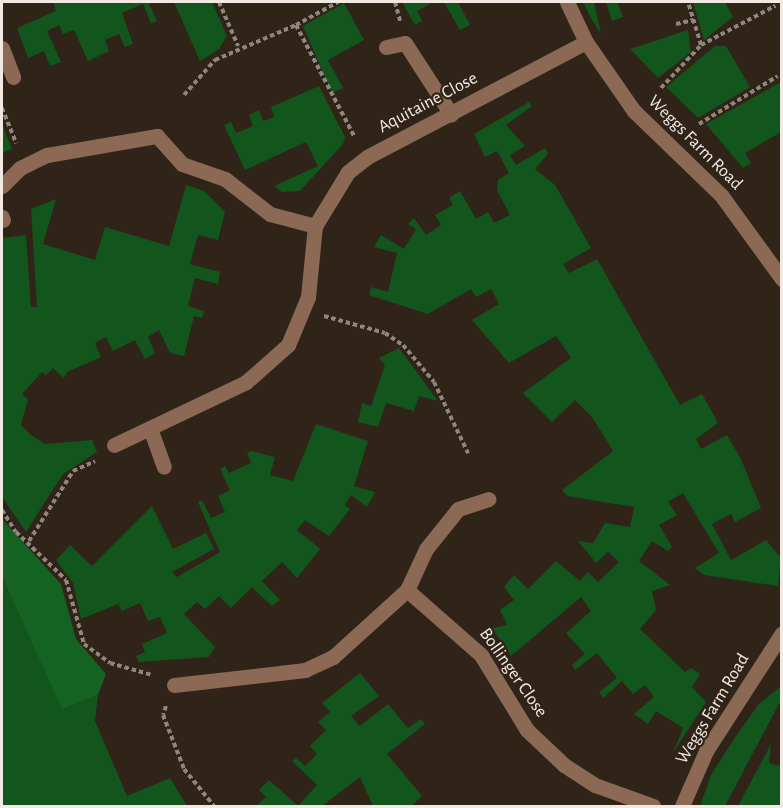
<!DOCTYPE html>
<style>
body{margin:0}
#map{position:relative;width:783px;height:808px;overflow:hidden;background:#302418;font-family:"Alegreya Sans",sans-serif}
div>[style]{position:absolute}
.green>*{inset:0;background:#12551d}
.forest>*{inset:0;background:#156322}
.path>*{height:4px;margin-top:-2px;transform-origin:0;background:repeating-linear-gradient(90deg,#90867c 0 4.5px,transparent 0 7.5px)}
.minor>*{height:15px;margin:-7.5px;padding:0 7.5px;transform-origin:7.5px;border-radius:7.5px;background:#8c6954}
span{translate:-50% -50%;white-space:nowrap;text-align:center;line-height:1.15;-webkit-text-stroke:4.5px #302418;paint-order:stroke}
.street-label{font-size:18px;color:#f2eae2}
.frame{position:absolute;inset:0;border:3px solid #f2eae2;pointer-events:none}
</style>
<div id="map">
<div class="green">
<i style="clip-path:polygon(53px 2px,154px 2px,149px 4px,157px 21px,151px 23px,143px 4px,122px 13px,133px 44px,125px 47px,119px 34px,105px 40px,109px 51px,88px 61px,74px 30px,63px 34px,59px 25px,47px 31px,61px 62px,50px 66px,44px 51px,28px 58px,17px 28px,56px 11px)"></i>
<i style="clip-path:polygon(174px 2px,212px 2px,227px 36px,219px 49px,200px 61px)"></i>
<i style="clip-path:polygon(402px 2px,433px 2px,417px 11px,422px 21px,415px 25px)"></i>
<i style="clip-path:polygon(444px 2px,458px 2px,470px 25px,460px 30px)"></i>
<i style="clip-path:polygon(583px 2px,594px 2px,601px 34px,592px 20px)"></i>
<i style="clip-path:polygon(606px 2px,617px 2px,623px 17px,612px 21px)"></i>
<i style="clip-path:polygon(693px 2px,725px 2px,733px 17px,704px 40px)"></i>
<i style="clip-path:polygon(344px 3px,364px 40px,328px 60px,343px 88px,332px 93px,303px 26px)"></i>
<i style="clip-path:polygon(688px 30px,691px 52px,658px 78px,630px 49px)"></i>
<i style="clip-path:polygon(715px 46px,726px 46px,750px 87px,698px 118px,666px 87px)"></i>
<i style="clip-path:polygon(781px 82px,781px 132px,745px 153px,751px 163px,743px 168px,706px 124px)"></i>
<i style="clip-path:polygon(319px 86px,345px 137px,343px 144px,300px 191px,282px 192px,274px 186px,318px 166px,306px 142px,245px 170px,224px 125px,231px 122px,236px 133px,253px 126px,249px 115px,259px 110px,263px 121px,274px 117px,271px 107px)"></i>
<i style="clip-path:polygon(529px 102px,532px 106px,506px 125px,525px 146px,510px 155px,516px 165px,545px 148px,548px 154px,535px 169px,555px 185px,591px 248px,563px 264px,569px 273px,597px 259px,680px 405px,702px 394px,718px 423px,696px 439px,701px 449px,727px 435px,741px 459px,761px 508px,735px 522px,731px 514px,712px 524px,731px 560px,766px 540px,781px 558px,778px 586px,704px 575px,695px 568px,719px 553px,683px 493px,668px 502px,677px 515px,659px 525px,672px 547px,668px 551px,652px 541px,639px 561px,670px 585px,652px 591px,656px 610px,640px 629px,685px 672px,691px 668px,700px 674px,692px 687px,706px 702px,673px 753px,683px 728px,656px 711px,648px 724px,634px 714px,654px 697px,645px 685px,633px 694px,622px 681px,603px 698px,599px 692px,617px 678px,597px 653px,575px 670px,572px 665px,585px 654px,566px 633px,591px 611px,581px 597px,511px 656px,492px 628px,507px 625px,500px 610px,514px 600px,504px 587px,514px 575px,528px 589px,556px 561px,580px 581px,588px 572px,598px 582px,619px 562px,608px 552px,596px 563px,578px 541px,593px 543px,605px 523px,630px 527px,634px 507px,567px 496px,562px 490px,613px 451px,592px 417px,575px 400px,552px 422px,523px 393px,571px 358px,563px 346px,556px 336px,509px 363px,472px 320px,499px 304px,491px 289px,476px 297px,471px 289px,428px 314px,369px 295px,371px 287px,388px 292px,397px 253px,374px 247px,381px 235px,404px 249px,416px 229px,408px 224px,414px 218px,426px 235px,441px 225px,435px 215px,453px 205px,449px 198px,460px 191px,476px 219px,488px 212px,494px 223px,510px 215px,497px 190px,498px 180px,509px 173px,497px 151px,485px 157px,474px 134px)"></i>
<i style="clip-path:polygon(2px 124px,12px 149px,2px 153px)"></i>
<i style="clip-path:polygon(186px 185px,204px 191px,225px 212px,218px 240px,198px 235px,190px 264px,220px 272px,218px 284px,195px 278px,188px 306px,204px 311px,202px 318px,194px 316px,184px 356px,170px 353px,159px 330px,148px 337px,155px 353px,145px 359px,135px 340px,113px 351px,106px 337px,95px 343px,101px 357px,67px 372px,64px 378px,53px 368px,46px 375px,42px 372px,22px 394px,28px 399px,21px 425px,31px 435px,45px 444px,92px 440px,97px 452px,63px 474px,26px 532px,2px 497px,2px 238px,26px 235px,31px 307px,37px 307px,31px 209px,56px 199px,43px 244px,95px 260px,105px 227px,169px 246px)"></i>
<i style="clip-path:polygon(399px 348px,438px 401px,419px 396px,414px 411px,386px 403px,378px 427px,358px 422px,362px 403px,371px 406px,385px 365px,379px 358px)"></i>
<i style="clip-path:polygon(316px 424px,368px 441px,354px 486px,375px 492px,367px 507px,351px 495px,345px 505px,350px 509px,329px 536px,305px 520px,297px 530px,320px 549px,297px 578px,282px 562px,262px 581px,280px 600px,272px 606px,252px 587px,231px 608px,219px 596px,205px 609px,197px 602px,184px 614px,215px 647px,209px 657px,139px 662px,136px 656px,145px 652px,142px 644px,167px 633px,160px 617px,148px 621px,140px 603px,122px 611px,118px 604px,81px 619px,73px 583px,56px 560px,70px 545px,92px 566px,152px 506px,173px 549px,206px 533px,214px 549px,172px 572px,177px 577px,220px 552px,198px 502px,202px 500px,211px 518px,225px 512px,218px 496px,230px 490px,220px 469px,225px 466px,229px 473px,251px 463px,247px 453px,251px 451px,275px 457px,270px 475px,293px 481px)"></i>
<i style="clip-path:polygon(2px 577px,62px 708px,98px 695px,95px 721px,127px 796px,170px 778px,187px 806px,2px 806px)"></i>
<i style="clip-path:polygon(360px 673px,379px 696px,351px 716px,360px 726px,388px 704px,408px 728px,421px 719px,425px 724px,387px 754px,422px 796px,411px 806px,373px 806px,360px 777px,322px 806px,256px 806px,266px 797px,259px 790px,269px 780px,298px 806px,317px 785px,292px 761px,296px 758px,305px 766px,317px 754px,310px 746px,326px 730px,318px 722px,330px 712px,322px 703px)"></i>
<i style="clip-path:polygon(781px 686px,781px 700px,725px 806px,700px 806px,711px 775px,734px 739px,758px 705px)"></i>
<i style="clip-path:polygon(771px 744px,769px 763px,781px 766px,781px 806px,738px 806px)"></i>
</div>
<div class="forest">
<i style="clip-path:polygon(2px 519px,61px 584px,76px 639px,106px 674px,98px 695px,62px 709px,2px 577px)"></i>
</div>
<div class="path">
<i style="left:219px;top:2px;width:48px;rotate:66.6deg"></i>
<i style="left:395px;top:2px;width:20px;rotate:75deg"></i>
<i style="left:676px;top:24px;width:18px;rotate:-13deg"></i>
<i style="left:296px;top:25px;width:48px;rotate:-28.7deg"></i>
<i style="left:701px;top:45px;width:84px;rotate:-27.8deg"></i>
<i style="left:661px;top:88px;width:59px;rotate:-47.1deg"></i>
<i style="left:701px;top:45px;width:45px;rotate:-106.8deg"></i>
<i style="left:184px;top:95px;width:47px;rotate:-48.5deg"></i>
<i style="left:215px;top:60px;width:88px;rotate:-23.4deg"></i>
<i style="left:296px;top:25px;width:127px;rotate:62.4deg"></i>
<i style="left:2px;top:108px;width:38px;rotate:68deg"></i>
<i style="left:699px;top:124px;width:92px;rotate:-31.3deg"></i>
<i style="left:324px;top:316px;width:63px;rotate:15.6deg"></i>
<i style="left:385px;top:333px;width:22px;rotate:34deg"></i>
<i style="left:403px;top:345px;width:48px;rotate:50deg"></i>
<i style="left:434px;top:382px;width:79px;rotate:64.4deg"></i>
<i style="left:2px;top:510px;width:26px;rotate:58deg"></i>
<i style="left:16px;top:532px;width:69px;rotate:43.8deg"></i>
<i style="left:66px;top:580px;width:66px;rotate:74.3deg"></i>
<i style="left:84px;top:644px;width:32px;rotate:36deg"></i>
<i style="left:110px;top:663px;width:44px;rotate:15.9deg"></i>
<i style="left:29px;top:541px;width:83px;rotate:-57.8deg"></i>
<i style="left:73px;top:471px;width:24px;rotate:-24deg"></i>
<i style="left:166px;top:706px;width:9px;rotate:108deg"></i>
<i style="left:163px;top:715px;width:58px;rotate:68.7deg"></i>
<i style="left:184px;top:769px;width:48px;rotate:51deg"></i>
</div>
<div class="minor">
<i style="left:567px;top:2px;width:44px;rotate:64.6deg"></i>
<i style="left:586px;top:42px;width:84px;rotate:55.2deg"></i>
<i style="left:634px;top:111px;width:121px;rotate:44deg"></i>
<i style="left:721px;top:195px;width:104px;rotate:54deg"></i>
<i style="left:386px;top:47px;width:19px;rotate:-12deg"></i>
<i style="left:405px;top:43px;width:85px;rotate:57.1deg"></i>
<i style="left:2px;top:48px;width:31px;rotate:69deg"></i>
<i style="left:2px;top:186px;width:25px;rotate:-45deg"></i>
<i style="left:20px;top:168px;width:30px;rotate:-26deg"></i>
<i style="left:47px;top:155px;width:112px;rotate:-9.8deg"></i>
<i style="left:157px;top:136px;width:38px;rotate:48deg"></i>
<i style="left:182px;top:164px;width:46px;rotate:19.2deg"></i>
<i style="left:225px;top:179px;width:57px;rotate:37.9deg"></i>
<i style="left:270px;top:214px;width:47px;rotate:14.9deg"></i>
<i style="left:2px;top:217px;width:3px;rotate:72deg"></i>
<i style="left:150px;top:428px;width:41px;rotate:70.3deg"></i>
<i style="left:114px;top:445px;width:146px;rotate:-25.5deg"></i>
<i style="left:246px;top:382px;width:56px;rotate:-41.4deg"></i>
<i style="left:288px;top:345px;width:52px;rotate:-67.4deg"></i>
<i style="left:308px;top:297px;width:71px;rotate:-84.4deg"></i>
<i style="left:315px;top:226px;width:63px;rotate:-58.6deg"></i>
<i style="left:348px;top:172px;width:24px;rotate:-38deg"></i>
<i style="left:367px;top:157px;width:247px;rotate:-27.7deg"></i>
<i style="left:407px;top:590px;width:45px;rotate:-65.1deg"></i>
<i style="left:426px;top:549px;width:51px;rotate:-51.3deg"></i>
<i style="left:458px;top:509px;width:32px;rotate:-18deg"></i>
<i style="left:174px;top:685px;width:132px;rotate:-6.5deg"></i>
<i style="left:305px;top:670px;width:31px;rotate:-25deg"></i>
<i style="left:333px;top:657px;width:100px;rotate:-42.2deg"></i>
<i style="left:407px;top:590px;width:98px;rotate:41.3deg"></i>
<i style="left:481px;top:655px;width:88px;rotate:58.5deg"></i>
<i style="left:527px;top:730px;width:51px;rotate:43.4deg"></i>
<i style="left:564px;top:765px;width:37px;rotate:33deg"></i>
<i style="left:595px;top:785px;width:62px;rotate:19.9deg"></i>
<i style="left:682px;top:806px;width:60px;rotate:-66.4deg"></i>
<i style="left:706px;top:751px;width:140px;rotate:-57.2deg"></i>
</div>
<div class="street-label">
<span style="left:428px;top:103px;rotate:-28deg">Aquitaine Close</span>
<span style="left:695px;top:143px;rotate:45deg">Weggs Farm Road</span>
<span style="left:513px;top:673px;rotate:55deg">Bollinger Close</span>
<span style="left:713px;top:709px;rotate:-59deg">Weggs Farm Road</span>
</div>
<div class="frame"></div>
</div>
